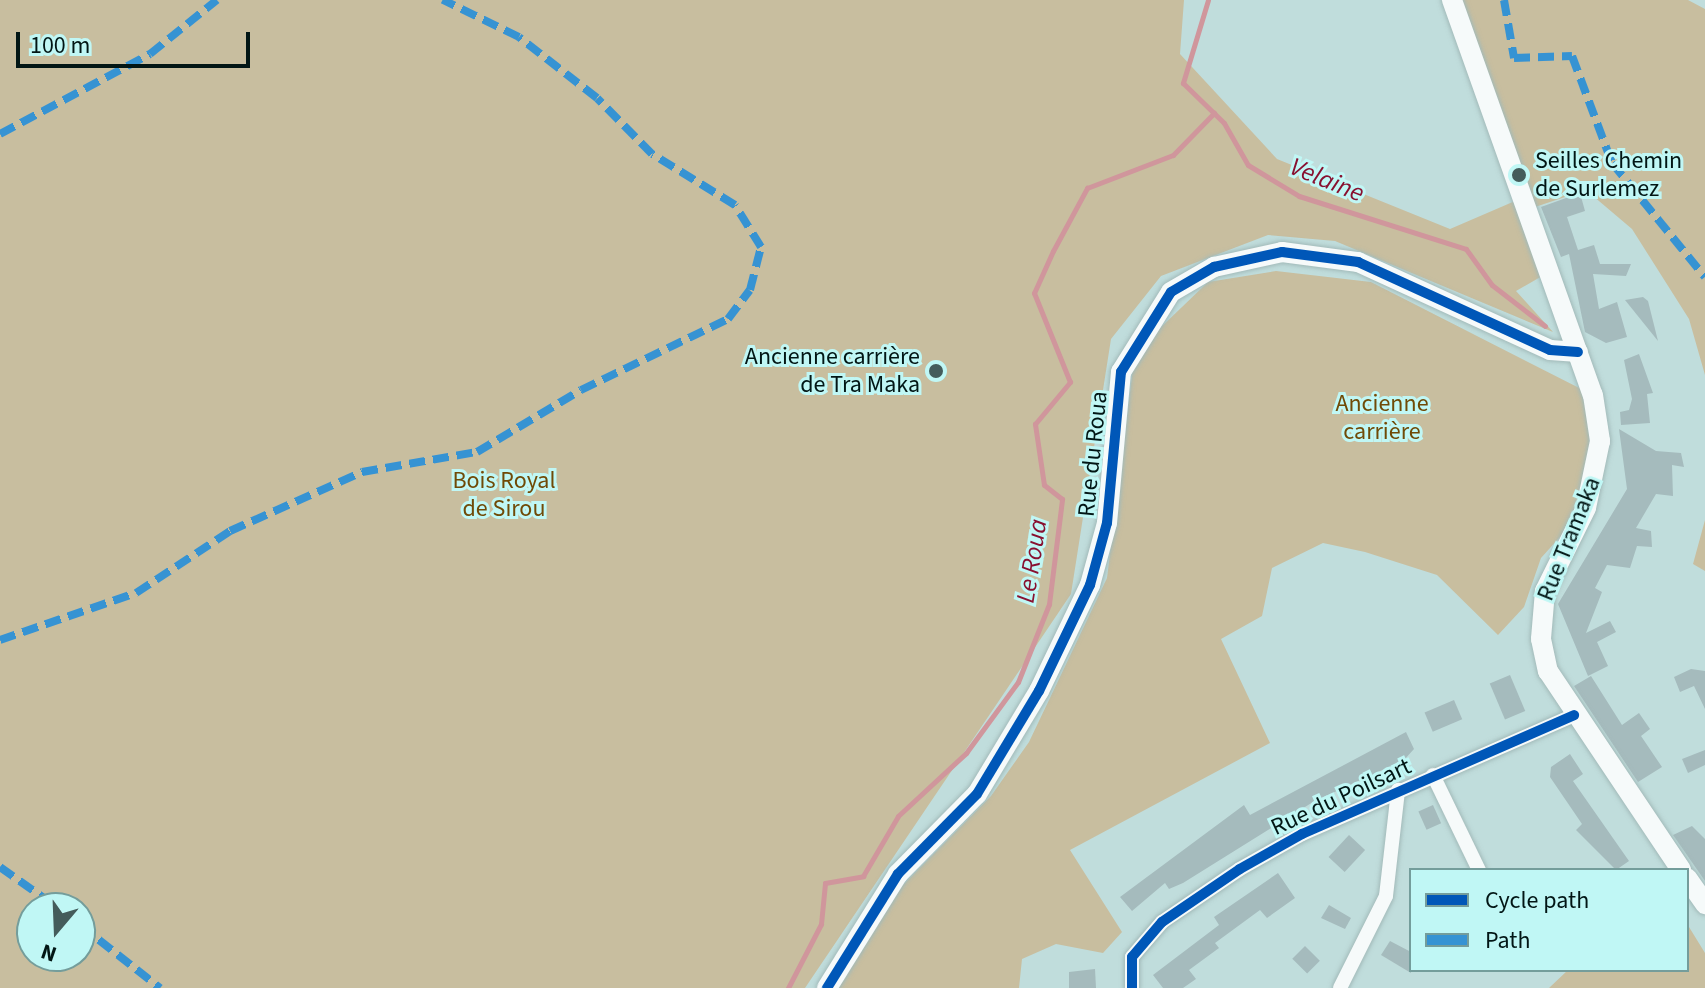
<!DOCTYPE html>
<meta charset="utf-8">
<style>
body{margin:0}
#map{position:relative;width:1705px;height:988px;overflow:hidden;background:#c0dddc;font-family:"Source Sans 3",sans-serif}
div>[style]{position:absolute}
.green>*{inset:0;background:#c8be9f}
.stream>*{height:5px;margin:-2.5px;padding:0 2.5px;transform-origin:2.5px;border-radius:2.5px;background:#d0969c}
.building>*{inset:0;background:#a5bbbd;transform-origin:0 0}
.roads{filter:drop-shadow(0 0 2px #a2bab9) drop-shadow(0 0 2px #a2bab9)}
.street>*{height:14px;margin:-7px;padding:0 7px;transform-origin:7px;border-radius:7px;background:#f6fafa}
.secondary>*{height:20px;margin:-10px;padding:0 10px;transform-origin:10px;border-radius:10px;background:#f6fafa}
.quiet>*{height:8px;margin-top:-4px;transform-origin:0;background:repeating-linear-gradient(90deg,#3693d3 0 16px,transparent 0 24px)}
.cycleway>*{height:10px;margin:-5px;padding:0 5px;transform-origin:5px;border-radius:5px;background:#0057b8}
.dots>*{width:22px;height:22px;translate:-50% -50%;box-sizing:border-box;border:4px solid #c0f7f5;border-radius:50%}
span{translate:-50% -50%;white-space:nowrap;text-align:center;line-height:1.15;-webkit-text-stroke:6px #c0f7f5;paint-order:stroke}
.poi-label{font-size:24px;color:#021615}
.left{translate:0 -50%;text-align:left}
.right{translate:-100% -50%;text-align:right}
.park-label{font-size:24px;color:#704a07}
.street-label{font-size:24px;color:#021615}
.water-label{font-size:26px;color:#881130;font-style:italic}
.legend{position:absolute;left:1409px;top:868px;width:280px;height:104px;box-sizing:border-box;background:#c0f7f5;border:2px solid #749d9b;margin:0;padding:10px 14px;list-style:none;font-size:24px;color:#021615}
.legend li{display:flex;align-items:center;gap:16px;height:40px}
.legend b{width:40px;border:2px solid #749d9b}
.north{position:absolute;left:16px;top:892px;width:80px;height:80px;box-sizing:border-box;background:#c0f7f5;border:2px solid #749d9b;border-radius:50%;rotate:199deg;font-size:22px;font-weight:700;line-height:32px;text-align:center;color:#021615}
.north::after{content:'';display:block;margin:auto;width:28px;height:36px;background:#445c5b;clip-path:polygon(50% 0,100% 100%,50% 72%,0 100%)}
.scale{position:absolute;left:16px;top:32px;width:234px;height:36px;box-sizing:border-box;border:4px solid #021615;border-top:0;padding-left:10px;font-size:24px;line-height:28px;white-space:nowrap;color:#021615;-webkit-text-stroke:6px #c0f7f5;paint-order:stroke}
</style>
<div id="map">
<div class="green">
<i style="clip-path:polygon(evenodd,0 0,1184px 0,1180px 54px,1277px 159px,1450px 229px,1522px 198px,1452px 0,1688px 0,1705px 9px,1705px 375px,1689px 319px,1632px 229px,1586px 190px,1526px 210px,1549px 272px,1516px 291px,1553px 332px,1335px 241px,1268px 235px,1161px 276px,1111px 339px,1071px 594px,805px 988px,0 988px,0 0,32px 908px,80px 908px,80px 956px,32px 956px,32px 908px)"></i>
<i style="clip-path:polygon(1276px 271px,1371px 282px,1593px 395px,1586px 508px,1541px 558px,1524px 607px,1498px 635px,1437px 575px,1365px 552px,1323px 543px,1272px 568px,1262px 616px,1221px 639px,1270px 743px,1070px 850px,1122px 932px,1103px 953px,1056px 944px,1022px 959px,1019px 988px,838px 988px,902px 886px,991px 796px,1029px 742px,1107px 578px,1133px 368px,1156px 332px,1208px 282px)"></i>
<i style="clip-path:polygon(1705px 520px,1705px 571px,1693px 564px)"></i>
<i style="clip-path:polygon(1689px 927px,1705px 953px,1705px 988px,1549px 988px,1568px 970px,1687px 970px)"></i>
</div>
<div class="stream">
<i style="left:1208px;top:0;width:87px;rotate:106.8deg"></i>
<i style="left:1183px;top:83px;width:57px;rotate:44.3deg"></i>
<i style="left:1224px;top:123px;width:48px;rotate:60.3deg"></i>
<i style="left:1248px;top:165px;width:60px;rotate:31.3deg"></i>
<i style="left:1299px;top:196px;width:175px;rotate:17.6deg"></i>
<i style="left:1466px;top:249px;width:44px;rotate:54.2deg"></i>
<i style="left:1492px;top:285px;width:67px;rotate:37.7deg"></i>
<i style="left:788px;top:988px;width:72px;rotate:-62.7deg"></i>
<i style="left:821px;top:924px;width:41px;rotate:-84.4deg"></i>
<i style="left:825px;top:883px;width:39px;rotate:-10deg"></i>
<i style="left:863px;top:876px;width:69px;rotate:-59.7deg"></i>
<i style="left:898px;top:816px;width:93px;rotate:-42.8deg"></i>
<i style="left:966px;top:753px;width:88px;rotate:-53.8deg"></i>
<i style="left:1018px;top:682px;width:84px;rotate:-68.3deg"></i>
<i style="left:1049px;top:604px;width:106px;rotate:-82.9deg"></i>
<i style="left:1062px;top:499px;width:23px;rotate:-142deg"></i>
<i style="left:1044px;top:485px;width:62px;rotate:-98.4deg"></i>
<i style="left:1035px;top:424px;width:55px;rotate:-50.2deg"></i>
<i style="left:1070px;top:382px;width:96px;rotate:-112deg"></i>
<i style="left:1034px;top:293px;width:46px;rotate:-65.7deg"></i>
<i style="left:1053px;top:251px;width:72px;rotate:-61.6deg"></i>
<i style="left:1087px;top:188px;width:92px;rotate:-21deg"></i>
<i style="left:1173px;top:155px;width:59px;rotate:-45.7deg"></i>
</div>
<div class="building">
<i style="clip-path:polygon(1580px 193px,1585px 211px,1567px 217px,1578px 250px,1594px 245px,1600px 264px,1631px 264px,1626px 276px,1593px 274px,1599px 309px,1617px 302px,1627px 337px,1606px 343px,1585px 332px,1569px 254px,1561px 257px,1541px 207px)"></i>
<i style="clip-path:polygon(1643px 297px,1648px 301px,1658px 341px,1625px 300px)"></i>
<i style="clip-path:polygon(1639px 354px,1653px 393px,1647px 394px,1650px 423px,1621px 425px,1620px 412px,1629px 410px,1632px 399px,1624px 360px)"></i>
<i style="clip-path:polygon(1619px 429px,1656px 451px,1681px 453px,1684px 467px,1672px 465px,1673px 496px,1656px 494px,1636px 528px,1651px 531px,1652px 547px,1637px 546px,1630px 568px,1607px 565px,1595px 588px,1602px 592px,1586px 633px,1610px 621px,1616px 632px,1597px 642px,1608px 666px,1588px 676px,1558px 604px,1627px 489px)"></i>
<i style="clip-path:polygon(1691px 669px,1705px 671px,1705px 709px,1694px 686px,1680px 692px,1674px 677px)"></i>
<i style="left:1510px;top:675px;width:39px;height:22px;rotate:67deg"></i>
<i style="clip-path:polygon(1591px 676px,1622px 725px,1639px 713px,1650px 729px,1641px 736px,1662px 767px,1638px 782px,1574px 686px)"></i>
<i style="left:1454px;top:700px;width:21px;height:32px;rotate:67deg"></i>
<i style="clip-path:polygon(1406px 732px,1414px 749px,1404px 760px,1313px 802px,1183px 883px,1169px 889px,1165px 883px,1132px 911px,1120px 897px,1244px 805px,1250px 815px)"></i>
<i style="clip-path:polygon(1705px 750px,1705px 765px,1688px 773px,1682px 759px)"></i>
<i style="clip-path:polygon(1570px 754px,1583px 774px,1573px 781px,1629px 861px,1616px 870px,1576px 830px,1582px 824px,1550px 777px,1551px 767px)"></i>
<i style="left:1433px;top:805px;width:20px;height:16px;rotate:66deg"></i>
<i style="clip-path:polygon(1692px 826px,1705px 839px,1705px 881px,1673px 835px)"></i>
<i style="left:1349px;top:835px;width:22px;height:30px;rotate:43deg"></i>
<i style="clip-path:polygon(1278px 873px,1295px 898px,1267px 918px,1260px 910px,1215px 943px,1219px 948px,1189px 970px,1196px 979px,1183px 988px,1163px 988px,1153px 975px,1219px 925px,1214px 917px)"></i>
<i style="clip-path:polygon(1329px 905px,1351px 918px,1345px 929px,1321px 918px)"></i>
<i style="clip-path:polygon(1390px 941px,1411px 952px,1411px 973px,1381px 955px)"></i>
<i style="left:1305px;top:946px;width:21px;height:18px;rotate:45deg"></i>
<i style="clip-path:polygon(1095px 969px,1096px 988px,1069px 988px,1069px 972px)"></i>
</div>
<div class="roads">
<div class="street">
<i style="left:1433px;top:775px;width:106px;rotate:64.2deg"></i>
<i style="left:1132px;top:988px;width:31px;rotate:-90deg"></i>
<i style="left:1132px;top:957px;width:46px;rotate:-49.4deg"></i>
<i style="left:1162px;top:922px;width:94px;rotate:-34.2deg"></i>
<i style="left:1240px;top:869px;width:71px;rotate:-29.4deg"></i>
<i style="left:1302px;top:834px;width:297px;rotate:-23.6deg"></i>
<i style="left:1340px;top:988px;width:103px;rotate:-63.4deg"></i>
<i style="left:1386px;top:896px;width:107px;rotate:-83.5deg"></i>
</div>
<div class="secondary">
<i style="left:1452px;top:0;width:419px;rotate:70.4deg"></i>
<i style="left:1593px;top:395px;width:47px;rotate:81.3deg"></i>
<i style="left:1600px;top:441px;width:68px;rotate:101.8deg"></i>
<i style="left:1586px;top:508px;width:93px;rotate:116.3deg"></i>
<i style="left:1545px;top:591px;width:48px;rotate:94.8deg"></i>
<i style="left:1541px;top:639px;width:33px;rotate:78deg"></i>
<i style="left:1548px;top:671px;width:239px;rotate:56.2deg"></i>
<i style="left:1687px;top:878px;width:32px;rotate:55deg"></i>
<i style="left:827px;top:988px;width:134px;rotate:-58.1deg"></i>
<i style="left:898px;top:874px;width:112px;rotate:-45.4deg"></i>
<i style="left:977px;top:794px;width:120px;rotate:-59deg"></i>
<i style="left:1039px;top:691px;width:118px;rotate:-64.3deg"></i>
<i style="left:1090px;top:585px;width:64px;rotate:-74.7deg"></i>
<i style="left:1107px;top:523px;width:152px;rotate:-84.7deg"></i>
<i style="left:1121px;top:372px;width:94px;rotate:-58deg"></i>
<i style="left:1171px;top:292px;width:50px;rotate:-30.2deg"></i>
<i style="left:1214px;top:267px;width:70px;rotate:-12.4deg"></i>
<i style="left:1282px;top:252px;width:77px;rotate:7.5deg"></i>
<i style="left:1358px;top:262px;width:211px;rotate:24.6deg"></i>
<i style="left:1550px;top:350px;width:28px;rotate:4deg"></i>
</div>
</div>
<div class="quiet">
<i style="left:1504px;top:0;width:59px;rotate:80.2deg"></i>
<i style="left:1514px;top:58px;width:58px;rotate:-2deg"></i>
<i style="left:1572px;top:56px;width:114px;rotate:69.5deg"></i>
<i style="left:1612px;top:163px;width:147px;rotate:50.8deg"></i>
<i style="left:0;top:134px;width:170px;rotate:-28.1deg"></i>
<i style="left:150px;top:54px;width:86px;rotate:-38.9deg"></i>
<i style="left:0;top:640px;width:144px;rotate:-19.1deg"></i>
<i style="left:136px;top:593px;width:113px;rotate:-33.4deg"></i>
<i style="left:230px;top:531px;width:145px;rotate:-24.1deg"></i>
<i style="left:362px;top:472px;width:117px;rotate:-9.9deg"></i>
<i style="left:477px;top:452px;width:121px;rotate:-30.8deg"></i>
<i style="left:581px;top:390px;width:163px;rotate:-25.8deg"></i>
<i style="left:728px;top:319px;width:36px;rotate:-53deg"></i>
<i style="left:750px;top:290px;width:44px;rotate:-75.7deg"></i>
<i style="left:761px;top:247px;width:49px;rotate:-121.8deg"></i>
<i style="left:735px;top:205px;width:97px;rotate:-148.4deg"></i>
<i style="left:652px;top:154px;width:78px;rotate:-134.5deg"></i>
<i style="left:597px;top:98px;width:99px;rotate:-142deg"></i>
<i style="left:519px;top:37px;width:85px;rotate:-154deg"></i>
<i style="left:0;top:867px;width:71px;rotate:35.3deg"></i>
<i style="left:80px;top:925px;width:102px;rotate:38.2deg"></i>
</div>
<div class="cycleway">
<i style="left:827px;top:988px;width:134px;rotate:-58.1deg"></i>
<i style="left:898px;top:874px;width:112px;rotate:-45.4deg"></i>
<i style="left:977px;top:794px;width:120px;rotate:-59deg"></i>
<i style="left:1039px;top:691px;width:118px;rotate:-64.3deg"></i>
<i style="left:1090px;top:585px;width:64px;rotate:-74.7deg"></i>
<i style="left:1107px;top:523px;width:152px;rotate:-84.7deg"></i>
<i style="left:1121px;top:372px;width:94px;rotate:-58deg"></i>
<i style="left:1171px;top:292px;width:50px;rotate:-30.2deg"></i>
<i style="left:1214px;top:267px;width:70px;rotate:-12.4deg"></i>
<i style="left:1282px;top:252px;width:77px;rotate:7.5deg"></i>
<i style="left:1358px;top:262px;width:211px;rotate:24.6deg"></i>
<i style="left:1550px;top:350px;width:28px;rotate:4deg"></i>
<i style="left:1132px;top:988px;width:31px;rotate:-90deg"></i>
<i style="left:1132px;top:957px;width:46px;rotate:-49.4deg"></i>
<i style="left:1162px;top:922px;width:94px;rotate:-34.2deg"></i>
<i style="left:1240px;top:869px;width:71px;rotate:-29.4deg"></i>
<i style="left:1302px;top:834px;width:297px;rotate:-23.6deg"></i>
</div>
<div class="dots">
<i style="left:1519px;top:175px;background:#445c5b"></i>
<i style="left:936px;top:371px;background:#445c5b"></i>
</div>
<div class="poi-label">
<span class="left" style="left:1535px;top:175px">Seilles Chemin<br>de Surlemez</span>
<span class="right" style="left:920px;top:371px">Ancienne carrière<br>de Tra Maka</span>
</div>
<div class="park-label">
<span style="left:1382px;top:418px">Ancienne<br>carrière</span>
<span style="left:504px;top:495px">Bois Royal<br>de Sirou</span>
</div>
<div class="street-label">
<span style="left:1093px;top:454px;rotate:-84deg">Rue du Roua</span>
<span style="left:1569px;top:539px;rotate:-68deg">Rue Tramaka</span>
<span style="left:1341px;top:797px;rotate:-25deg">Rue du Poilsart</span>
</div>
<div class="water-label">
<span style="left:1327px;top:180px;rotate:22deg">Velaine</span>
<span style="left:1032px;top:561px;rotate:-81deg">Le Roua</span>
</div>
<ul class="legend">
<li><b style="height:10px;background:#0057b8"></b>Cycle path</li>
<li><b style="height:10px;background:#3693d3"></b>Path</li>
</ul>
<div class="north">N</div>
<div class="scale">100 m</div>
</div>
